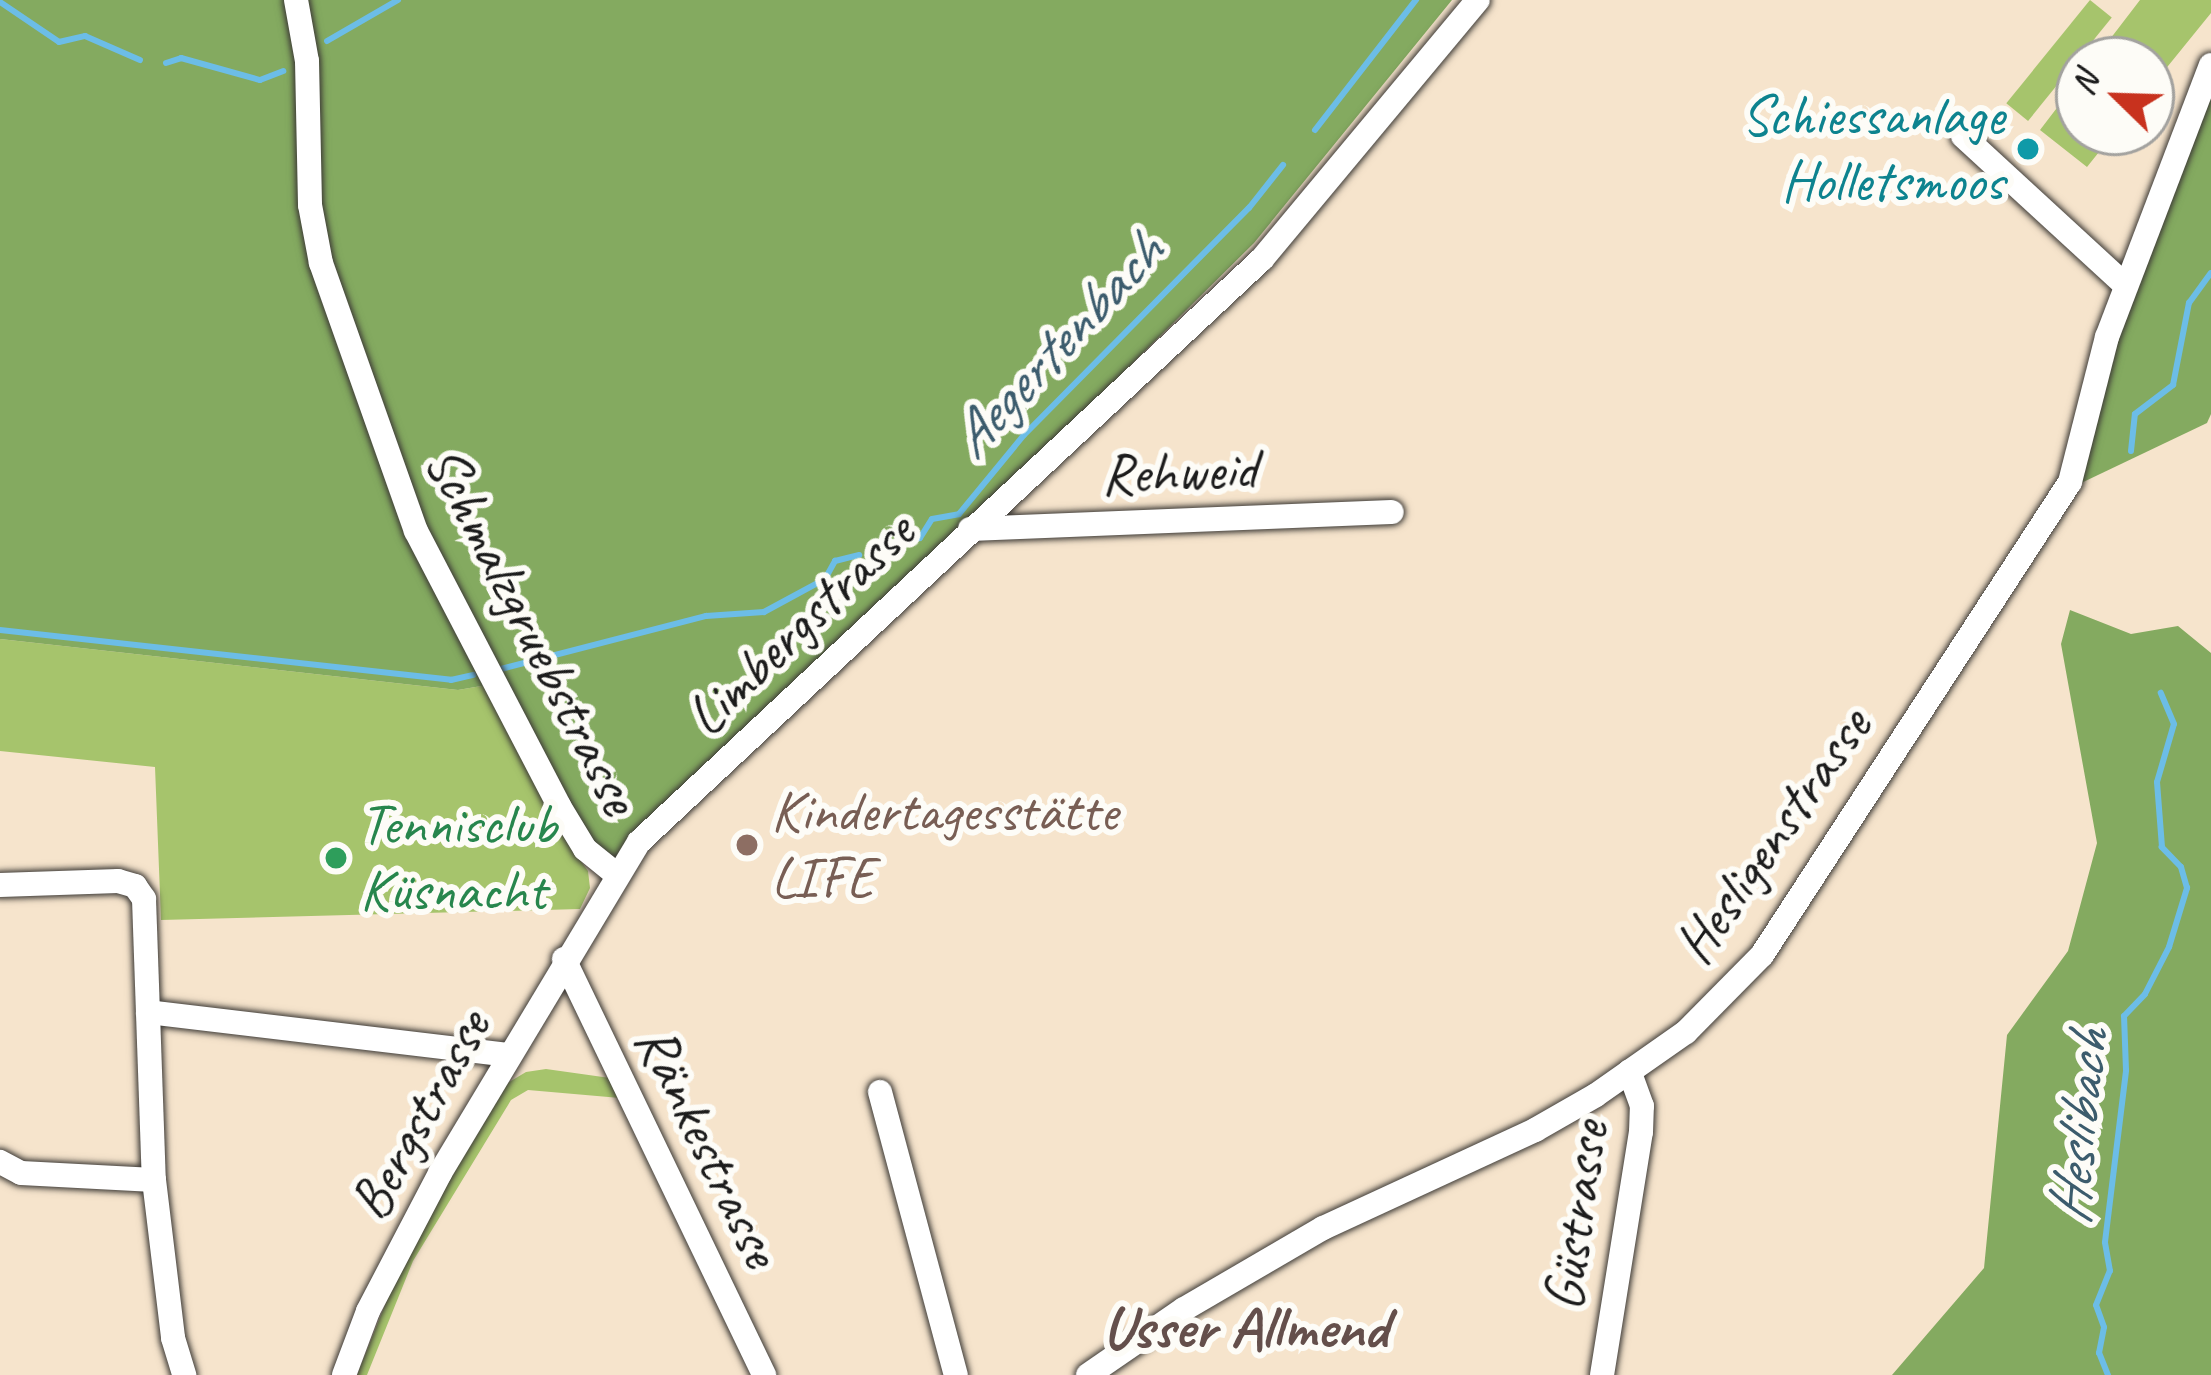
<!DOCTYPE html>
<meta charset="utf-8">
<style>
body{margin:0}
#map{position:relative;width:2211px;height:1375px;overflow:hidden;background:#f6e4cc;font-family:Caveat,sans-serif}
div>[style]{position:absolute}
.green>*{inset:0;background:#a6c46c;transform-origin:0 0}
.forest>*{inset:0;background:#84aa60}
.stream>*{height:6px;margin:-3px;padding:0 3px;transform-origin:3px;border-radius:3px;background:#6cbde7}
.roads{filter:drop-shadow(0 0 3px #3d3a36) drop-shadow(0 0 3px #3d3a36)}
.minor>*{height:24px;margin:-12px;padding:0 12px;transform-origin:12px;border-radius:12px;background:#fff}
.dots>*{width:33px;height:33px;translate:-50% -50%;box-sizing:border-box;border:6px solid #fdfcf7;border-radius:50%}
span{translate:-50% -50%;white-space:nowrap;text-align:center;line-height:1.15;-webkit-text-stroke:12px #fdfcf7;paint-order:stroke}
.culture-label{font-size:57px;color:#0d838f}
.right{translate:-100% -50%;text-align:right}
.street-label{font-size:57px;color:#1c1c1c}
.education-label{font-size:57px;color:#785e54}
.left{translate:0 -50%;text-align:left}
.leisure-label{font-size:57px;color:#27864d}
.water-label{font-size:60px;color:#3c5c6d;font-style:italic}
.neighbourhood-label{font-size:60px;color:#644f4b;font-weight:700}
.north{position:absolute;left:2055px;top:36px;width:120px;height:120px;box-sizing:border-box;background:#fdfcf7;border:3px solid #a3a29f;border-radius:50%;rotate:293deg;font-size:33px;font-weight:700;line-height:48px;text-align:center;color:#1c1c1c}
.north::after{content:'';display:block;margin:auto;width:42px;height:54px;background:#c8321e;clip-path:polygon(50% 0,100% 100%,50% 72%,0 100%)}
</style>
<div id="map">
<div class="green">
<i style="left:2090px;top:0;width:28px;height:133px;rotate:39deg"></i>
<i style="clip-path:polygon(2140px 0,2211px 0,2211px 13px,2151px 87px,2151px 60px,2094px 60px)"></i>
<i style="clip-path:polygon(2079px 79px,2079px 132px,2115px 132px,2087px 167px,2040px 130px)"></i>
<i style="clip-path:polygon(0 639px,458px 690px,493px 684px,557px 828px,588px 871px,590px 888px,580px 909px,161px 920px,155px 767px,0 751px)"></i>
<i style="clip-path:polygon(546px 1069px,610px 1078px,620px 1098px,528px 1090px,511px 1100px,413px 1261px,367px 1375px,357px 1375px,403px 1260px,501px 1087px,526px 1072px)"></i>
</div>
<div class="forest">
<i style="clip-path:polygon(0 0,1452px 0,1254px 243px,616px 874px,596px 860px,493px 684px,458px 690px,0 639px)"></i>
<i style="clip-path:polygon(2211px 87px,2211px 414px,2207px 423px,2077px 485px,2119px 328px)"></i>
<i style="clip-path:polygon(2070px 610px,2131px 634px,2178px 626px,2211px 653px,2211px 1375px,1892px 1375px,1984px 1268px,2007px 1035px,2068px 951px,2097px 843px,2061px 644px)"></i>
</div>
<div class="stream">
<i style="left:0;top:2px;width:71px;rotate:34.1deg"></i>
<i style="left:59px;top:42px;width:27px;rotate:-13deg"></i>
<i style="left:85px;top:36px;width:60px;rotate:23.6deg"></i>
<i style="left:327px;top:41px;width:82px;rotate:-30deg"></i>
<i style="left:166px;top:63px;width:16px;rotate:-18deg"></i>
<i style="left:181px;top:58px;width:82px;rotate:15.6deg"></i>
<i style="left:260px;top:80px;width:25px;rotate:-21deg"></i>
<i style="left:1315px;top:130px;width:165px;rotate:-52.2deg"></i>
<i style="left:2131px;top:451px;width:37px;rotate:-84deg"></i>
<i style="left:2135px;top:414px;width:48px;rotate:-37.3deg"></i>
<i style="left:2173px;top:385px;width:84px;rotate:-79deg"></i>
<i style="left:2189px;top:303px;width:37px;rotate:-54deg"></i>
<i style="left:876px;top:552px;width:46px;rotate:-17.7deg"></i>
<i style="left:920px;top:538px;width:22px;rotate:-58deg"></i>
<i style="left:932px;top:519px;width:27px;rotate:-10deg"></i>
<i style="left:959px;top:514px;width:102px;rotate:-50.6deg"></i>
<i style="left:1024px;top:435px;width:320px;rotate:-45.3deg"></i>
<i style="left:1249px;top:208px;width:55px;rotate:-51.7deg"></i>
<i style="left:0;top:630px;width:454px;rotate:6.3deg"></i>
<i style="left:451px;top:680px;width:23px;rotate:-13deg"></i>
<i style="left:501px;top:669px;width:212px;rotate:-14.5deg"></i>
<i style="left:706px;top:616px;width:58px;rotate:-3.9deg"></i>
<i style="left:764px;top:612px;width:69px;rotate:-28.4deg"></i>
<i style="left:825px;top:579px;width:21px;rotate:-61deg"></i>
<i style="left:835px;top:561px;width:25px;rotate:-14deg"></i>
<i style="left:2108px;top:1375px;width:24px;rotate:-112deg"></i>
<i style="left:2099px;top:1353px;width:26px;rotate:-79deg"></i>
<i style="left:2104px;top:1327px;width:23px;rotate:-110deg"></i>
<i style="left:2096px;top:1305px;width:37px;rotate:-68deg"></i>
<i style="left:2110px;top:1271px;width:29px;rotate:-100deg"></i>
<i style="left:2105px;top:1242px;width:173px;rotate:-83deg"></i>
<i style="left:2126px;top:1070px;width:54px;rotate:-92.1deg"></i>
<i style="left:2124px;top:1016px;width:30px;rotate:-46deg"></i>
<i style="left:2145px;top:994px;width:53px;rotate:-62.9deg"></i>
<i style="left:2169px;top:947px;width:62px;rotate:-73deg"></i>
<i style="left:2187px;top:888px;width:22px;rotate:-106deg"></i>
<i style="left:2181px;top:867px;width:28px;rotate:-134deg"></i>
<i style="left:2162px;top:847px;width:65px;rotate:-94.4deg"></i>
<i style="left:2157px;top:782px;width:60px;rotate:-73.7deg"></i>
<i style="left:2174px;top:724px;width:34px;rotate:-113deg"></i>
</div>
<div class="roads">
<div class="minor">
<i style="left:296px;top:0;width:62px;rotate:79.8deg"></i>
<i style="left:307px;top:61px;width:144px;rotate:88.8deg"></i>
<i style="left:310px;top:205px;width:59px;rotate:79.3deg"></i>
<i style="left:321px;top:263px;width:284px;rotate:70.5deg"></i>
<i style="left:416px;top:531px;width:310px;rotate:62.5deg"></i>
<i style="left:559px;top:806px;width:50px;rotate:58.8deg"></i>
<i style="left:585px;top:849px;width:40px;rotate:39deg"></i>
<i style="left:1963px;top:136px;width:220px;rotate:42.6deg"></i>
<i style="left:970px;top:529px;width:422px;rotate:-2.3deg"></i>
<i style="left:0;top:885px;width:118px;rotate:-1.9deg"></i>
<i style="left:118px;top:881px;width:18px;rotate:16deg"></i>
<i style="left:135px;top:886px;width:16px;rotate:55deg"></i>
<i style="left:144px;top:899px;width:281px;rotate:88deg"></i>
<i style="left:154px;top:1180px;width:133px;rotate:-177deg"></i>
<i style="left:21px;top:1173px;width:24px;rotate:-152deg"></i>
<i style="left:564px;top:959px;width:462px;rotate:64.3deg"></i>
<i style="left:148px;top:1012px;width:363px;rotate:6.8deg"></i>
<i style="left:880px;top:1092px;width:293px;rotate:75deg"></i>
<i style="left:154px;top:1180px;width:159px;rotate:83.1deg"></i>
<i style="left:173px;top:1338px;width:39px;rotate:73deg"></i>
<i style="left:344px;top:1375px;width:68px;rotate:-69.4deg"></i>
<i style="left:368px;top:1311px;width:156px;rotate:-62.4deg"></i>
<i style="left:440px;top:1173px;width:386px;rotate:-59deg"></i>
<i style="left:639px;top:842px;width:853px;rotate:-43.1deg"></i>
<i style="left:1262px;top:259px;width:337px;rotate:-50.2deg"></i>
<i style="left:1088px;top:1375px;width:116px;rotate:-34.5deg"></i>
<i style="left:1184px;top:1309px;width:161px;rotate:-30.2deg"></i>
<i style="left:1323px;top:1228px;width:234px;rotate:-24.8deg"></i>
<i style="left:1535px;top:1130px;width:70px;rotate:-29.8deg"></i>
<i style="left:1596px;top:1095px;width:110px;rotate:-35deg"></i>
<i style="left:1686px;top:1032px;width:108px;rotate:-45.4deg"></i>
<i style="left:1762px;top:955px;width:564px;rotate:-56.93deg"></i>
<i style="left:2070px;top:482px;width:150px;rotate:-75.7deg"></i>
<i style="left:2107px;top:337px;width:291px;rotate:-69.1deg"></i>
<i style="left:1602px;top:1375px;width:246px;rotate:-80.9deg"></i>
<i style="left:1641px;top:1132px;width:26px;rotate:-88deg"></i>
<i style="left:1642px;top:1106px;width:37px;rotate:-110deg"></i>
</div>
</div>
<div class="dots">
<i style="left:2028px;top:149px;background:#0f9aa8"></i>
<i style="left:747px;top:845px;background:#8d6e63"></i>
<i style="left:336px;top:858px;background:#2e9e5b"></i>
</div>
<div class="culture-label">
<span class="right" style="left:2004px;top:149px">Schiessanlage<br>Holletsmoos</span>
</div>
<div class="street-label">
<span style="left:1179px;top:472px;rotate:-2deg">Rehweid</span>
<span style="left:800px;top:624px;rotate:-44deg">Limbergstrasse</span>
<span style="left:532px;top:630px;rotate:63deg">Schmalzgruebstrasse</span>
<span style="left:1773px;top:836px;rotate:-55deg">Hesligenstrasse</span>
<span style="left:420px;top:1115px;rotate:-61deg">Bergstrasse</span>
<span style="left:708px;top:1146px;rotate:64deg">Ränkestrasse</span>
<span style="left:1576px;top:1216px;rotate:-82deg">Güstrasse</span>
</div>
<div class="education-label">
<span class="left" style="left:771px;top:845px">Kindertagesstätte<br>LIFE</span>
</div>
<div class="leisure-label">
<span class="left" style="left:360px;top:858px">Tennisclub<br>Küsnacht</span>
</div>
<div class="water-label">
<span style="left:1056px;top:345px;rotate:-47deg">Aegertenbach</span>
<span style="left:2078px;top:1127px;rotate:-84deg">Heslibach</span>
</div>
<div class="neighbourhood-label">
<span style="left:1245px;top:1327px">Usser Allmend</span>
</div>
<div class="north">N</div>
</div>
